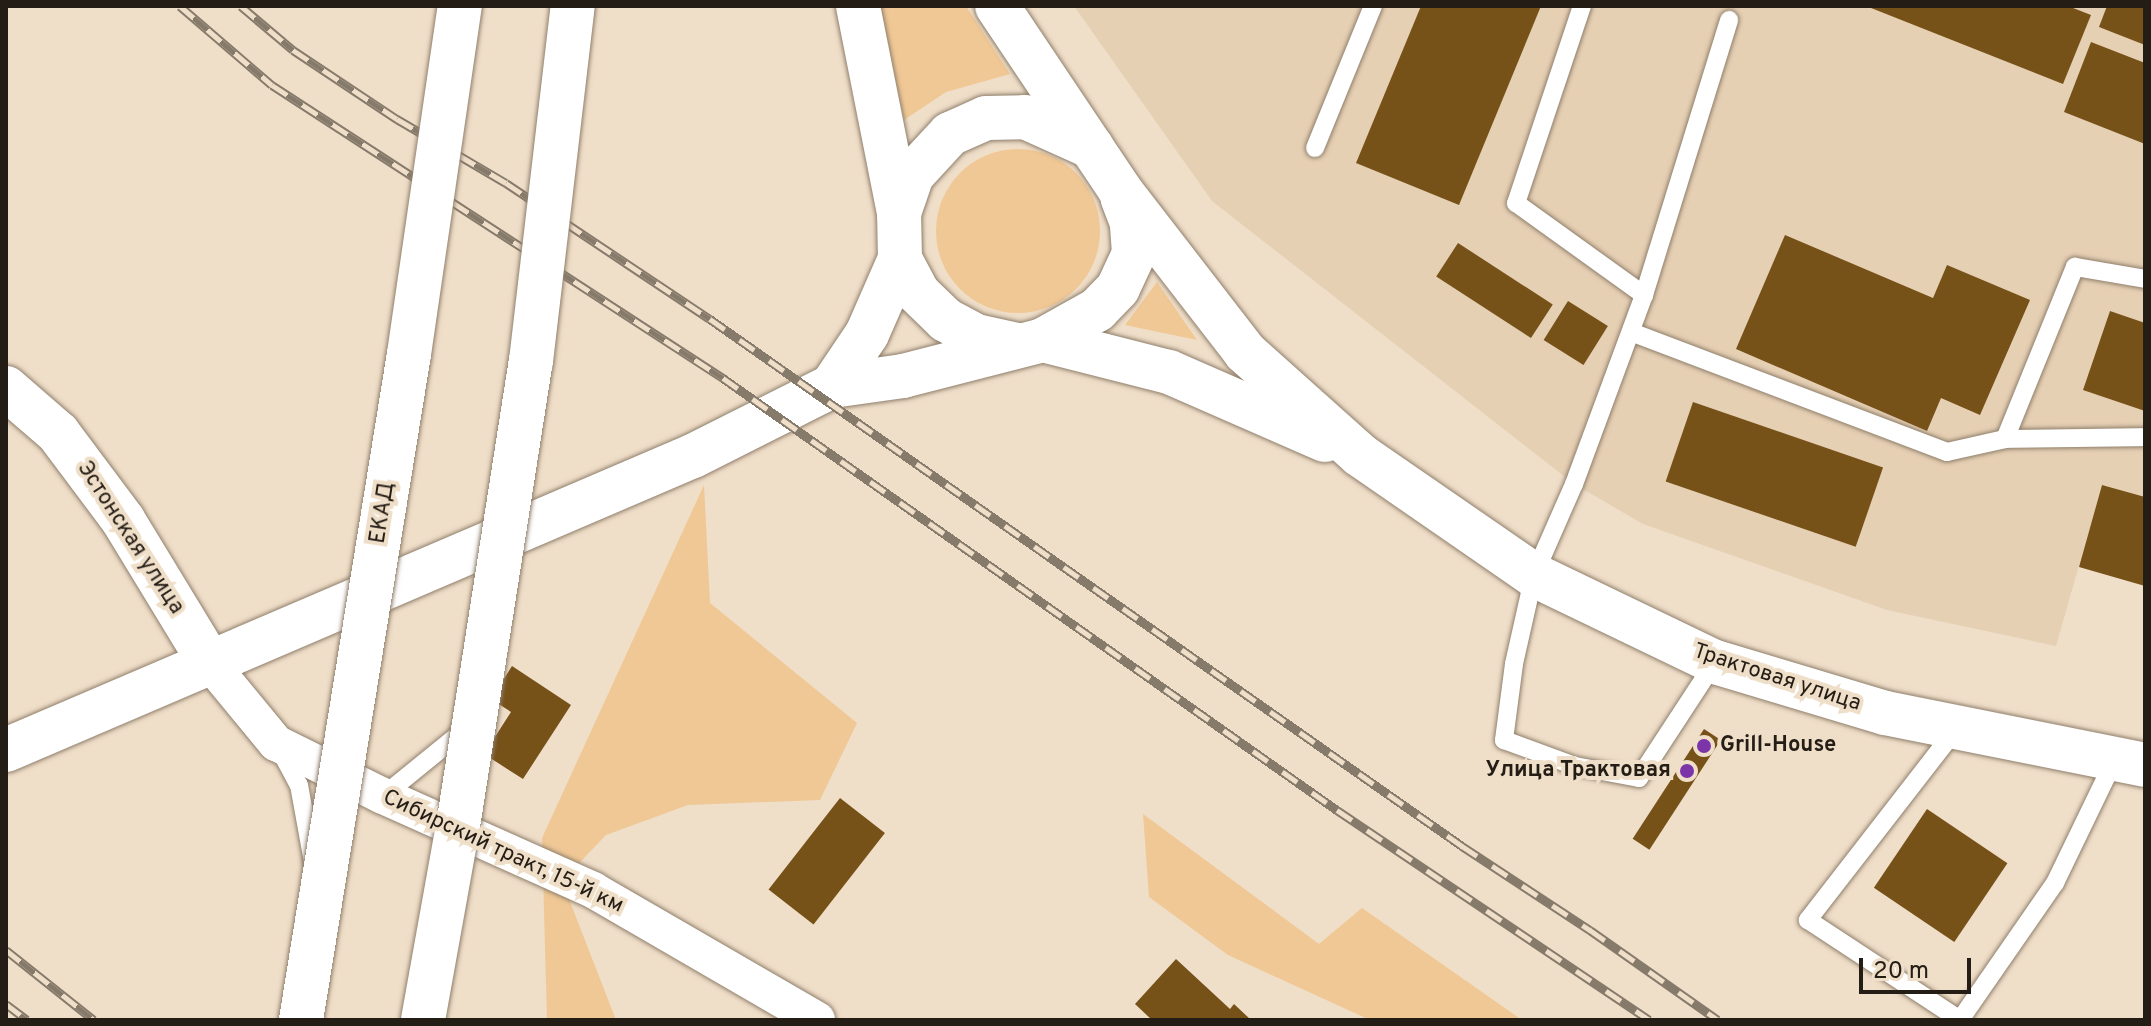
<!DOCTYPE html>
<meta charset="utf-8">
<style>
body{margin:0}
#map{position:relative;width:2151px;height:1026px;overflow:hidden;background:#efdec8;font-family:Overpass,sans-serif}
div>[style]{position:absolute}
.built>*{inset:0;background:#e6d0b4}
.green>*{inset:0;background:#f0c895}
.round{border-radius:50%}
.building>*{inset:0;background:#765118;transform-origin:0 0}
.roads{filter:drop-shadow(0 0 2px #8f7f6b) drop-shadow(0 0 2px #8f7f6b)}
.lane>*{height:18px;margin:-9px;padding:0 9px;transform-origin:9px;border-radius:9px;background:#fff}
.street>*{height:36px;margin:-18px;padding:0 18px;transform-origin:18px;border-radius:18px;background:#fff}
.secondary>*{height:44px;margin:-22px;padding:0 22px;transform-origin:22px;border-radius:22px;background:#fff}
.rail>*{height:9px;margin-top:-4.5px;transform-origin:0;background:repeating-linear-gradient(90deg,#efdec8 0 18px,#867a6b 0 36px);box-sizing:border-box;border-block:2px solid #867a6b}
.bridges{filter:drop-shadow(0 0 2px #8f7f6b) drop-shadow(0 0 2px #8f7f6b)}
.highway-bridge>*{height:44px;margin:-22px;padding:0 22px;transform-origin:22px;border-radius:22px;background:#fff}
.dots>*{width:22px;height:22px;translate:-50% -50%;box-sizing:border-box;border:4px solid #efdec8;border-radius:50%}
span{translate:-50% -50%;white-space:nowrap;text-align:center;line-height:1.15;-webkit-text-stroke:8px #efdec8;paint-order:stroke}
.street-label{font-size:22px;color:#241d15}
.poi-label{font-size:22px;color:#241d15;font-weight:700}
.left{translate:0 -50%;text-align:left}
.right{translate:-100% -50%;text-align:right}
.frame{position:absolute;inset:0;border:8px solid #241d15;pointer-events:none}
.scale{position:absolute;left:1859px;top:958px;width:112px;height:36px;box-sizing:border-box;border:4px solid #241d15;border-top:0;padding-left:10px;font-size:24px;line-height:28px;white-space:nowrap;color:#241d15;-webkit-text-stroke:6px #efdec8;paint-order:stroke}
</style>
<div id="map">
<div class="built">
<i style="clip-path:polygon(1074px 6px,2145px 6px,2145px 497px,2102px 485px,2056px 646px,1887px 610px,1643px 524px,1574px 484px,1212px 201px)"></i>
</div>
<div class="green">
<i style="clip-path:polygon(880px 6px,966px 6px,1010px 74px,946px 92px,904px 120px)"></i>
<i class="round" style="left:936px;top:149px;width:164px;height:164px"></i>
<i style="clip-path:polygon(1157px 282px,1197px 340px,1125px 325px)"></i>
<i style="clip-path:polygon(704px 485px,710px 603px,857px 723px,820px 800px,688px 805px,606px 835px,562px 881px,616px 1020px,547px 1020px,542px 838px)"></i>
<i style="clip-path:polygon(1143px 814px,1319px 944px,1362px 908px,1522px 1020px,1370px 1020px,1228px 955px,1149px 897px)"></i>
</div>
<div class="building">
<i style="clip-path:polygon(1421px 6px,1541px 6px,1459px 205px,1356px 163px)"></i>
<i style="clip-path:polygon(1866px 6px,2068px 6px,2091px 15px,2063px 84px)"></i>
<i style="clip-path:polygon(2107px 6px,2145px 6px,2145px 45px,2099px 27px)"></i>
<i style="clip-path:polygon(2091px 42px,2145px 63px,2145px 144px,2064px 112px)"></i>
<i style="clip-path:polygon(1785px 235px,1933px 298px,1947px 265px,2030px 300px,1980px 415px,1941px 398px,1927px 431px,1736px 349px)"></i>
<i style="left:1458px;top:243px;width:113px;height:40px;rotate:33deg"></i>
<i style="left:1568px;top:301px;width:47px;height:46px;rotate:32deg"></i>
<i style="clip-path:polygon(2110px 311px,2145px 323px,2145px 411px,2083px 390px)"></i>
<i style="left:1693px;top:402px;width:201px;height:84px;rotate:19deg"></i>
<i style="clip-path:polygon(2102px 485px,2145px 497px,2145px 586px,2079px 567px)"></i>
<i style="clip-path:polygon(512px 666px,571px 705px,523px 779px,484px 754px,511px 712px,491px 699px)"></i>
<i style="left:1704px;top:729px;width:20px;height:131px;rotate:33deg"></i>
<i style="left:840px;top:798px;width:57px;height:116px;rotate:38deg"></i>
<i style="left:1927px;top:809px;width:97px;height:95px;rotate:34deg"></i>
<i style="clip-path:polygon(1176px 959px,1230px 1009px,1234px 1004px,1251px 1020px,1152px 1020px,1135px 1004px)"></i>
</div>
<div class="roads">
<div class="lane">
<i style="left:1582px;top:6px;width:208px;rotate:108.5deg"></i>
<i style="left:1516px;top:203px;width:158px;rotate:35.7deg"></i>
<i style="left:1644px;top:295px;width:202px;rotate:110.3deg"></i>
<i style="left:1574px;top:484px;width:99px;rotate:113.7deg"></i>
<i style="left:1534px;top:575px;width:91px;rotate:102.7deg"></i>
<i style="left:1514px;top:664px;width:77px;rotate:97.5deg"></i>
<i style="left:1504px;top:740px;width:76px;rotate:20.1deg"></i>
<i style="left:1575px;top:766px;width:65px;rotate:10.6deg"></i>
<i style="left:1639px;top:778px;width:139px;rotate:-56.8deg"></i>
<i style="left:1315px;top:148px;width:153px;rotate:-67.8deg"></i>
<i style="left:1644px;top:295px;width:288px;rotate:-72.8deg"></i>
<i style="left:1631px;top:332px;width:338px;rotate:20.8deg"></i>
<i style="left:1947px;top:452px;width:59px;rotate:-12.6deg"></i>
<i style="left:2005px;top:439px;width:140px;rotate:-0.8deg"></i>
<i style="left:2005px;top:439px;width:186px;rotate:-67.9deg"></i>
<i style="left:2075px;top:267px;width:71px;rotate:9.7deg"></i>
<i style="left:1956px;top:729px;width:242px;rotate:127.8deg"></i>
<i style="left:1808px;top:920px;width:182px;rotate:33.3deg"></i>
<i style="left:1960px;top:1020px;width:167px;rotate:-55.3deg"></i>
<i style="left:2055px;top:883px;width:138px;rotate:-64.2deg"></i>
<i style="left:280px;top:750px;width:40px;rotate:62deg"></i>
<i style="left:299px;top:785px;width:78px;rotate:79.7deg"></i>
<i style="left:383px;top:796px;width:109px;rotate:-39.1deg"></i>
</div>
<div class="street">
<i style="left:210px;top:663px;width:104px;rotate:50.5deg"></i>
<i style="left:276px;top:743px;width:119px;rotate:26.4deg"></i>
<i style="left:383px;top:796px;width:230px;rotate:24.1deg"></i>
<i style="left:593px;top:890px;width:259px;rotate:30.1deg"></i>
</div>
<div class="secondary">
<i style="left:997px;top:6px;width:221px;rotate:56.2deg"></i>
<i style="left:1120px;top:190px;width:205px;rotate:52.3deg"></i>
<i style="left:1245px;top:352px;width:154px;rotate:41.8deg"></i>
<i style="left:1360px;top:455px;width:211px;rotate:34.6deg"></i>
<i style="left:1534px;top:575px;width:201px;rotate:25.7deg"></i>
<i style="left:1715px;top:662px;width:177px;rotate:16.7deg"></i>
<i style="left:1885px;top:713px;width:265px;rotate:11.3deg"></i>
<i style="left:899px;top:213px;width:40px;rotate:-71.1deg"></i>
<i style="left:912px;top:175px;width:56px;rotate:-47.2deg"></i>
<i style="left:950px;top:134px;width:39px;rotate:-24deg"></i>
<i style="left:986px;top:118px;width:39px;rotate:-1deg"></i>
<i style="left:1025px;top:117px;width:73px;rotate:24.1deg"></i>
<i style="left:900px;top:259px;width:38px;rotate:62deg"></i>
<i style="left:918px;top:293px;width:39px;rotate:44deg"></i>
<i style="left:946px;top:320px;width:34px;rotate:28deg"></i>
<i style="left:976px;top:336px;width:42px;rotate:12.4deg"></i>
<i style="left:1043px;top:340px;width:130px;rotate:14.3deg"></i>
<i style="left:1169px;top:372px;width:170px;rotate:23.6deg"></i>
<i style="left:832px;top:386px;width:63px;rotate:-56.1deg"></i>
<i style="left:867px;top:334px;width:82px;rotate:-66.3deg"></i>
<i style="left:900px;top:259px;width:46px;rotate:-91.2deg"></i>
<i style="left:899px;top:213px;width:211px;rotate:-101.2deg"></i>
<i style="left:6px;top:388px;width:69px;rotate:40.9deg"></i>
<i style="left:58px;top:433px;width:109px;rotate:53.2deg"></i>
<i style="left:123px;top:520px;width:167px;rotate:58.7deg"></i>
<i style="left:6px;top:750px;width:747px;rotate:-23.17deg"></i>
<i style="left:693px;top:456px;width:156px;rotate:-26.7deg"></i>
<i style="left:832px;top:386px;width:72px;rotate:-8deg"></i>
<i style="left:903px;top:376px;width:145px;rotate:-14.4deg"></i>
<i style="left:1043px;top:340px;width:62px;rotate:-29.1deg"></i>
<i style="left:1097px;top:310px;width:30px;rotate:-46deg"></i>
<i style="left:1118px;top:288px;width:38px;rotate:-65deg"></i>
<i style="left:1134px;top:254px;width:31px;rotate:-94deg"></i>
<i style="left:1132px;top:223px;width:26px;rotate:-111deg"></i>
</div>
</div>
<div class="rail">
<i style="left:180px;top:6px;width:121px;rotate:40.7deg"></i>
<i style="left:272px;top:85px;width:538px;rotate:33.01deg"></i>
<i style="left:723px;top:378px;width:751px;rotate:35.13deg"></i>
<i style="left:1337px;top:810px;width:376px;rotate:33.9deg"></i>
<i style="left:241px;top:6px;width:68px;rotate:40.2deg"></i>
<i style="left:293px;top:50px;width:125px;rotate:33.6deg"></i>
<i style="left:397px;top:119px;width:126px;rotate:30.4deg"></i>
<i style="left:506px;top:183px;width:245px;rotate:33.7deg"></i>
<i style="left:710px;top:319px;width:918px;rotate:35.02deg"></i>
<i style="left:1462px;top:846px;width:153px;rotate:33.3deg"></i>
<i style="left:1590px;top:930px;width:156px;rotate:35.1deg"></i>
<i style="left:6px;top:950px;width:112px;rotate:38.5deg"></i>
<i style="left:6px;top:1004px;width:26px;rotate:37deg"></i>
</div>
<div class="bridges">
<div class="highway-bridge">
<i style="left:301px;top:1020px;width:675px;rotate:-80.79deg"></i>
<i style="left:409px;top:354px;width:352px;rotate:-81.7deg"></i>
<i style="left:423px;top:1020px;width:197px;rotate:-79.8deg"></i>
<i style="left:458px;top:826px;width:471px;rotate:-81.1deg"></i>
<i style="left:531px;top:361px;width:357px;rotate:-83.3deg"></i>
</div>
</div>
<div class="dots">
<i style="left:1704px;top:746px;background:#7c35a8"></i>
<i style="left:1687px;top:771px;background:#7c35a8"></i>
</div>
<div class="street-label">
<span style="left:383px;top:513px;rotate:-81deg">ЕКАД</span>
<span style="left:130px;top:538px;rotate:57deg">Эстонская улица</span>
<span style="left:1777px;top:678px;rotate:18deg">Трактовая улица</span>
<span style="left:503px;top:852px;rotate:25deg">Сибирский тракт, 15-й км</span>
</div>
<div class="poi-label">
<span class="left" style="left:1720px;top:746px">Grill-House</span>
<span class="right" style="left:1671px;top:771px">Улица Трактовая</span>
</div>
<div class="frame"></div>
<div class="scale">20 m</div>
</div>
